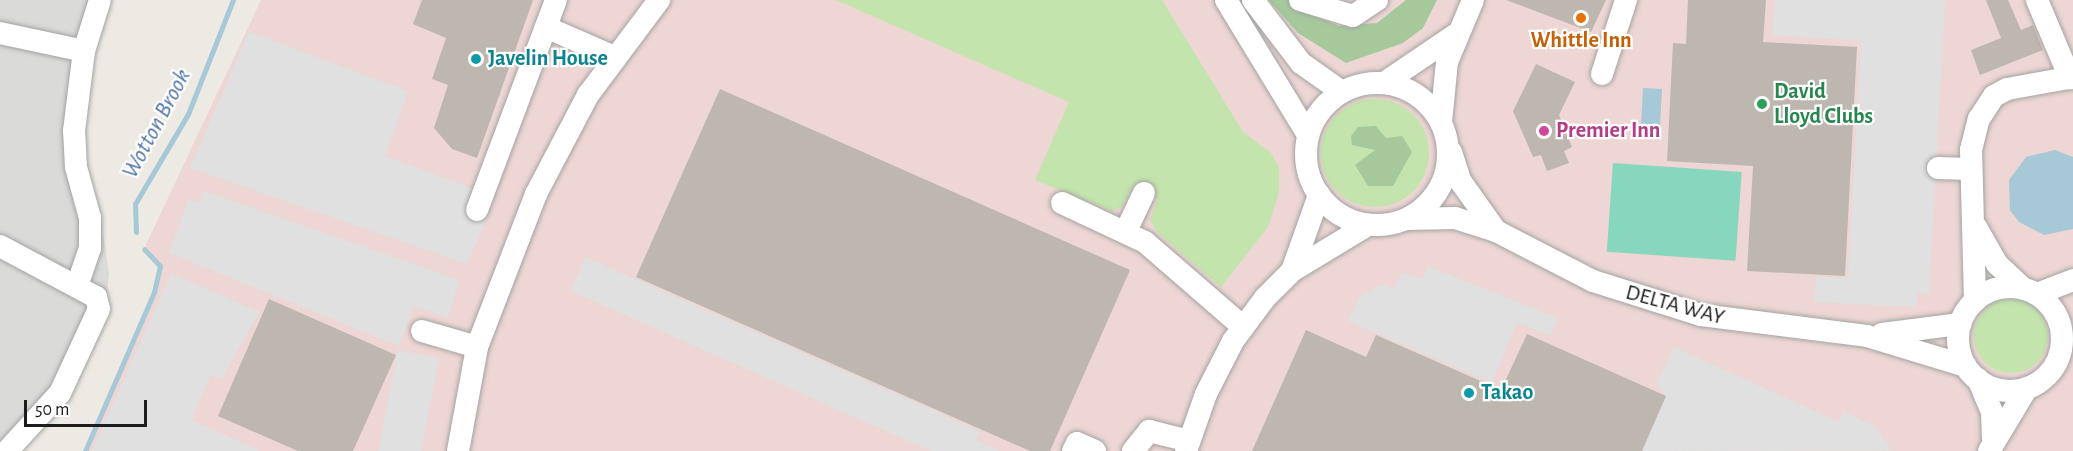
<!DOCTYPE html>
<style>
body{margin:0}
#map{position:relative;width:2073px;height:451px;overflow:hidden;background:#edeae3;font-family:"Alegreya Sans",sans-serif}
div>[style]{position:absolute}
.residential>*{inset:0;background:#dadad9}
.commercial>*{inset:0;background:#edd6d3}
.grass>*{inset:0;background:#c3e4ac}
.round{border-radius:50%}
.forest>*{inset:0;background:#a5c99b}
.pitch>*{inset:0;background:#87d6be;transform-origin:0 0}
.parking>*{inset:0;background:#e0e0e0;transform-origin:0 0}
.water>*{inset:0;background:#a6c8d7;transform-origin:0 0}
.stream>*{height:5px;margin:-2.5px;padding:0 2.5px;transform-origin:2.5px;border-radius:2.5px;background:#a6c8d7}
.building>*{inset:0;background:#bdb7b0}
.roads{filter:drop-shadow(0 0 2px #a3a3a3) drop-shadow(0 0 2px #a3a3a3)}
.minor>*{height:22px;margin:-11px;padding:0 11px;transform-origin:11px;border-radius:11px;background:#fff}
.minor>.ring{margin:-11px;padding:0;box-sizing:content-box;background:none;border:22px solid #fff;border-radius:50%}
.dots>*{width:16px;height:16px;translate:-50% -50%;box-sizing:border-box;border:3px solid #fff;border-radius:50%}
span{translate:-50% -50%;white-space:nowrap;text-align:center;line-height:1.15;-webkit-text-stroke:4.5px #fff;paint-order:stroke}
.food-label{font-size:22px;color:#c56008;font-weight:700}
.culture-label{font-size:22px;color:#0d838f;font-weight:700}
.left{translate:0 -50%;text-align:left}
.leisure-label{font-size:22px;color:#27864d;font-weight:700}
.hotel-label{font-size:22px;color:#b23c85;font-weight:700}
.street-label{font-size:22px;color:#1c1c1c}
.water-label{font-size:24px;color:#5174a4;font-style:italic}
.scale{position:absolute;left:24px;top:400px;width:123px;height:27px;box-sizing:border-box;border:3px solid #1c1c1c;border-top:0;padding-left:8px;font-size:18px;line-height:21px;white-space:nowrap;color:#1c1c1c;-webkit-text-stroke:4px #fff;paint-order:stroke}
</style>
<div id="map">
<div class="residential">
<i style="clip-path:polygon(0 0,109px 0,97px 27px,80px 130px,83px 175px,101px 219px,109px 273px,105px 310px,65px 394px,0 451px)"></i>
</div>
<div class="commercial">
<i style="clip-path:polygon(261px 0,2073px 0,2073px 451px,85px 451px,154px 292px,160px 266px,144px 249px)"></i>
</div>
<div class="grass">
<i style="clip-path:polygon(836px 0,1162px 0,1243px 132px,1271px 153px,1279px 168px,1279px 192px,1268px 227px,1221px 287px,1157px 232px,1150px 220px,1158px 199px,1134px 185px,1122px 207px,1112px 211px,1035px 180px,1069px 102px)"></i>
<i class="round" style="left:1321px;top:99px;width:108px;height:108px"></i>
<i class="round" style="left:1974px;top:299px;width:74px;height:74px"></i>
</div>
<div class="forest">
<i style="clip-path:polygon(1269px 0,1291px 0,1302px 11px,1339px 26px,1377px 23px,1406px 0,1437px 0,1423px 28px,1403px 43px,1346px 63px,1298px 33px)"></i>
<i style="clip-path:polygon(1376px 126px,1386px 138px,1402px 136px,1412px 152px,1393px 186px,1368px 186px,1355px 165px,1375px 150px,1352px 145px,1351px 136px,1358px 127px)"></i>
</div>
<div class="pitch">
<i style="left:1613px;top:163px;width:129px;height:89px;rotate:4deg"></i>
</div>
<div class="parking">
<i style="clip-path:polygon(1775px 0,1945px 0,1929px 294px,1917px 293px,1917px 307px,1814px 302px,1816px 277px,1848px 278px,1861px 41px,1772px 35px)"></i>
<i style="clip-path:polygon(249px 32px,408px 91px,385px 156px,496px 197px,467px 264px,190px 168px)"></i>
<i style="clip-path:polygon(204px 191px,459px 280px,448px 318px,414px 306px,399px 346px,169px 253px,189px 199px,199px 203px)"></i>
<i style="clip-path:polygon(585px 257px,980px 431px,975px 440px,1000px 451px,931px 451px,571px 291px)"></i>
<i style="clip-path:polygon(1428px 266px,1558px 318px,1550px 336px,1517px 322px,1492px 383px,1348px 321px,1360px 296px,1382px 284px,1394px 289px,1402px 272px,1422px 279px)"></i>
<i style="clip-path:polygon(171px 273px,259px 312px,222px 379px,211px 375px,191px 420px,261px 451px,92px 451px)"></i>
<i style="clip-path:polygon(1674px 347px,1839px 422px,1843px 411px,1877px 428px,1892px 450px,1642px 451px,1666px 396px,1657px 383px)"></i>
<i style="left:398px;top:350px;width:42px;height:103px;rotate:11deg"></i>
</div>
<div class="water">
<i style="left:1643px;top:88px;width:19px;height:49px;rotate:3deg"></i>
<i style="clip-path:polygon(2055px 150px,2073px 157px,2073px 229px,2044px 235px,2019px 222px,2010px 210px,2009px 180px,2026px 157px)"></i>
</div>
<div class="stream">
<i style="left:136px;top:232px;width:28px;rotate:-92deg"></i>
<i style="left:135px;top:204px;width:104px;rotate:-59.5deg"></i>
<i style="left:188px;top:114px;width:123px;rotate:-68.5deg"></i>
<i style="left:85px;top:451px;width:173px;rotate:-66.5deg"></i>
<i style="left:154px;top:292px;width:27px;rotate:-77deg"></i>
<i style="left:160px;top:266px;width:23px;rotate:-133deg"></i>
</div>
<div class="building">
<i style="clip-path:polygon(422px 0,533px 0,477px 158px,452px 149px,434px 128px,448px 85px,432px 79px,446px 38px,413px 24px)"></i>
<i style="clip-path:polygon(1506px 0,1606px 0,1591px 32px)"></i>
<i style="clip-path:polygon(1688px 0,1766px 0,1763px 42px,1857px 47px,1845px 276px,1747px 271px,1753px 166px,1667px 161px,1673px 43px,1686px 44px)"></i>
<i style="clip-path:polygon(1986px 0,2008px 0,2021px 30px,2033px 25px,2043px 50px,1980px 75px,1971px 50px,2001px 38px)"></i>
<i style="clip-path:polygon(1536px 64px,1575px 82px,1559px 115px,1572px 147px,1564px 151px,1569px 163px,1547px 171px,1541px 155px,1533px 157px,1513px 111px)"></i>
<i style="clip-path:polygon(720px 89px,1130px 270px,1050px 451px,1030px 451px,636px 277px)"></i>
<i style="clip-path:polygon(269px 299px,396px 355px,353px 451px,298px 451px,218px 416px)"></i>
<i style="clip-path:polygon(1306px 330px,1366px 357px,1376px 335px,1501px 390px,1527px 334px,1666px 396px,1642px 451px,1252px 451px)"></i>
</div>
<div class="roads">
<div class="minor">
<i style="left:1226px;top:0;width:158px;rotate:58.7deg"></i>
<i style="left:1253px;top:0;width:79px;rotate:52.7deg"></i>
<i style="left:1301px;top:63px;width:50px;rotate:35.3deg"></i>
<i style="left:1300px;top:0;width:55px;rotate:16.8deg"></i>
<i style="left:1353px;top:16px;width:29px;rotate:-34deg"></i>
<i style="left:2037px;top:0;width:85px;rotate:67.1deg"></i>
<i style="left:548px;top:28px;width:72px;rotate:23.7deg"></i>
<i style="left:0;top:33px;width:86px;rotate:12.1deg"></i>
<i style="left:1602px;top:74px;width:78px;rotate:-72deg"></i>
<i style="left:1384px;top:83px;width:86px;rotate:-34.1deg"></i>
<i class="ring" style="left:1306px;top:83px;width:120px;height:120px"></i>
<i style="left:1441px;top:122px;width:60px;rotate:-84.3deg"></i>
<i style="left:1447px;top:62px;width:67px;rotate:-67.2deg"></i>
<i style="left:1451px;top:152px;width:32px;rotate:72deg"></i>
<i style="left:1461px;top:182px;width:60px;rotate:54.5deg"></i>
<i style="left:1938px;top:168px;width:32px;rotate:2deg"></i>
<i style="left:1062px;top:203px;width:92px;rotate:25.2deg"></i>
<i style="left:1145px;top:242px;width:130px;rotate:40.9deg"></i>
<i style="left:477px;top:210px;width:224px;rotate:-69.4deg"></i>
<i style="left:1407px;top:219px;width:48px;rotate:-1.2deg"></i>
<i style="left:1455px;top:218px;width:43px;rotate:17.6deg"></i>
<i style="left:1496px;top:231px;width:109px;rotate:27.3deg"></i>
<i style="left:1593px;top:281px;width:113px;rotate:17.5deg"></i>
<i style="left:1701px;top:315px;width:167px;rotate:7.2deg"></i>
<i style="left:1867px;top:336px;width:103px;rotate:16.9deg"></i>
<i style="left:1976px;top:227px;width:43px;rotate:60.4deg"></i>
<i style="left:1997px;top:264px;width:37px;rotate:43deg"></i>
<i style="left:1126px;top:231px;width:42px;rotate:-64.7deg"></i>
<i style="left:0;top:246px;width:109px;rotate:28deg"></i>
<i style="left:96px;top:297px;width:12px;rotate:76deg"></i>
<i style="left:99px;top:309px;width:93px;rotate:114.9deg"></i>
<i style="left:60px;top:393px;width:79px;rotate:132.4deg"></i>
<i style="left:1292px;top:271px;width:81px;rotate:-70.4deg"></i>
<i style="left:77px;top:286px;width:40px;rotate:-71.1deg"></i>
<i style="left:90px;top:248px;width:30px;rotate:-90deg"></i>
<i style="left:90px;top:218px;width:53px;rotate:-105.4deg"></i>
<i style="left:76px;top:167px;width:36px;rotate:-93deg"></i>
<i style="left:74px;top:131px;width:81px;rotate:-82.9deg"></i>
<i style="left:84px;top:51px;width:53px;rotate:-72.6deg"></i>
<i class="ring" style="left:1958px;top:287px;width:82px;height:82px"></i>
<i style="left:2037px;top:294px;width:39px;rotate:-21deg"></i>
<i style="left:1975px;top:301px;width:151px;rotate:-91.5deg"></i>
<i style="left:1971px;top:150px;width:32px;rotate:-76deg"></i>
<i style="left:1979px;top:119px;width:27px;rotate:-57deg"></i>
<i style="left:1994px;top:96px;width:15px;rotate:-28deg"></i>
<i style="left:2007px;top:89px;width:67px;rotate:-10.3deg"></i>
<i style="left:422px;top:331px;width:57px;rotate:16.2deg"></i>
<i style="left:1882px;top:334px;width:79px;rotate:-7.3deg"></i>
<i style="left:1978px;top:379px;width:36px;rotate:67deg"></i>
<i style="left:1992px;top:412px;width:28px;rotate:88deg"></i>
<i style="left:458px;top:451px;width:106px;rotate:-79.6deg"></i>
<i style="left:477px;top:347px;width:164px;rotate:-68.9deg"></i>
<i style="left:536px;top:194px;width:112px;rotate:-62.3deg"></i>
<i style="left:588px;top:95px;width:119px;rotate:-53.2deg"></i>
<i style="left:1073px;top:451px;width:9px;rotate:-63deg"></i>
<i style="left:1077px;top:443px;width:20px;rotate:24deg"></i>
<i style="left:1133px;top:451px;width:26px;rotate:-51deg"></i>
<i style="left:1149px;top:431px;width:41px;rotate:14deg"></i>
<i style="left:1186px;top:451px;width:60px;rotate:-70.7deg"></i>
<i style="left:1206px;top:394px;width:59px;rotate:-63deg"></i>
<i style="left:1233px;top:341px;width:54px;rotate:-53.3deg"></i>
<i style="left:1265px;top:298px;width:38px;rotate:-45deg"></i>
<i style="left:1292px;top:271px;width:89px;rotate:-31.2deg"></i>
<i style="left:1989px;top:451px;width:74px;rotate:-58.9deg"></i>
</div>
</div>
<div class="dots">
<i style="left:1581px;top:18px;background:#e8710a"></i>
<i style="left:476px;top:59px;background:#0f9aa8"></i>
<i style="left:1762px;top:104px;background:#2e9e5b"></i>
<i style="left:1544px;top:131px;background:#d1479c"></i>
<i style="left:1469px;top:393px;background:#0f9aa8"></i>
</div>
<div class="food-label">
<span style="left:1581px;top:41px">Whittle Inn</span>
</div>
<div class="culture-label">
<span class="left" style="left:488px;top:59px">Javelin House</span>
<span class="left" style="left:1481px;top:393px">Takao</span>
</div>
<div class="leisure-label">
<span class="left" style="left:1774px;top:104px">David<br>Lloyd Clubs</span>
</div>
<div class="hotel-label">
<span class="left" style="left:1556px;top:131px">Premier Inn</span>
</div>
<div class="street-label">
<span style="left:1675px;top:305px;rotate:15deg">DELTA WAY</span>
</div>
<div class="water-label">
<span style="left:157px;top:124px;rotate:-62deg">Wotton Brook</span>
</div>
<div class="scale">50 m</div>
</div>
